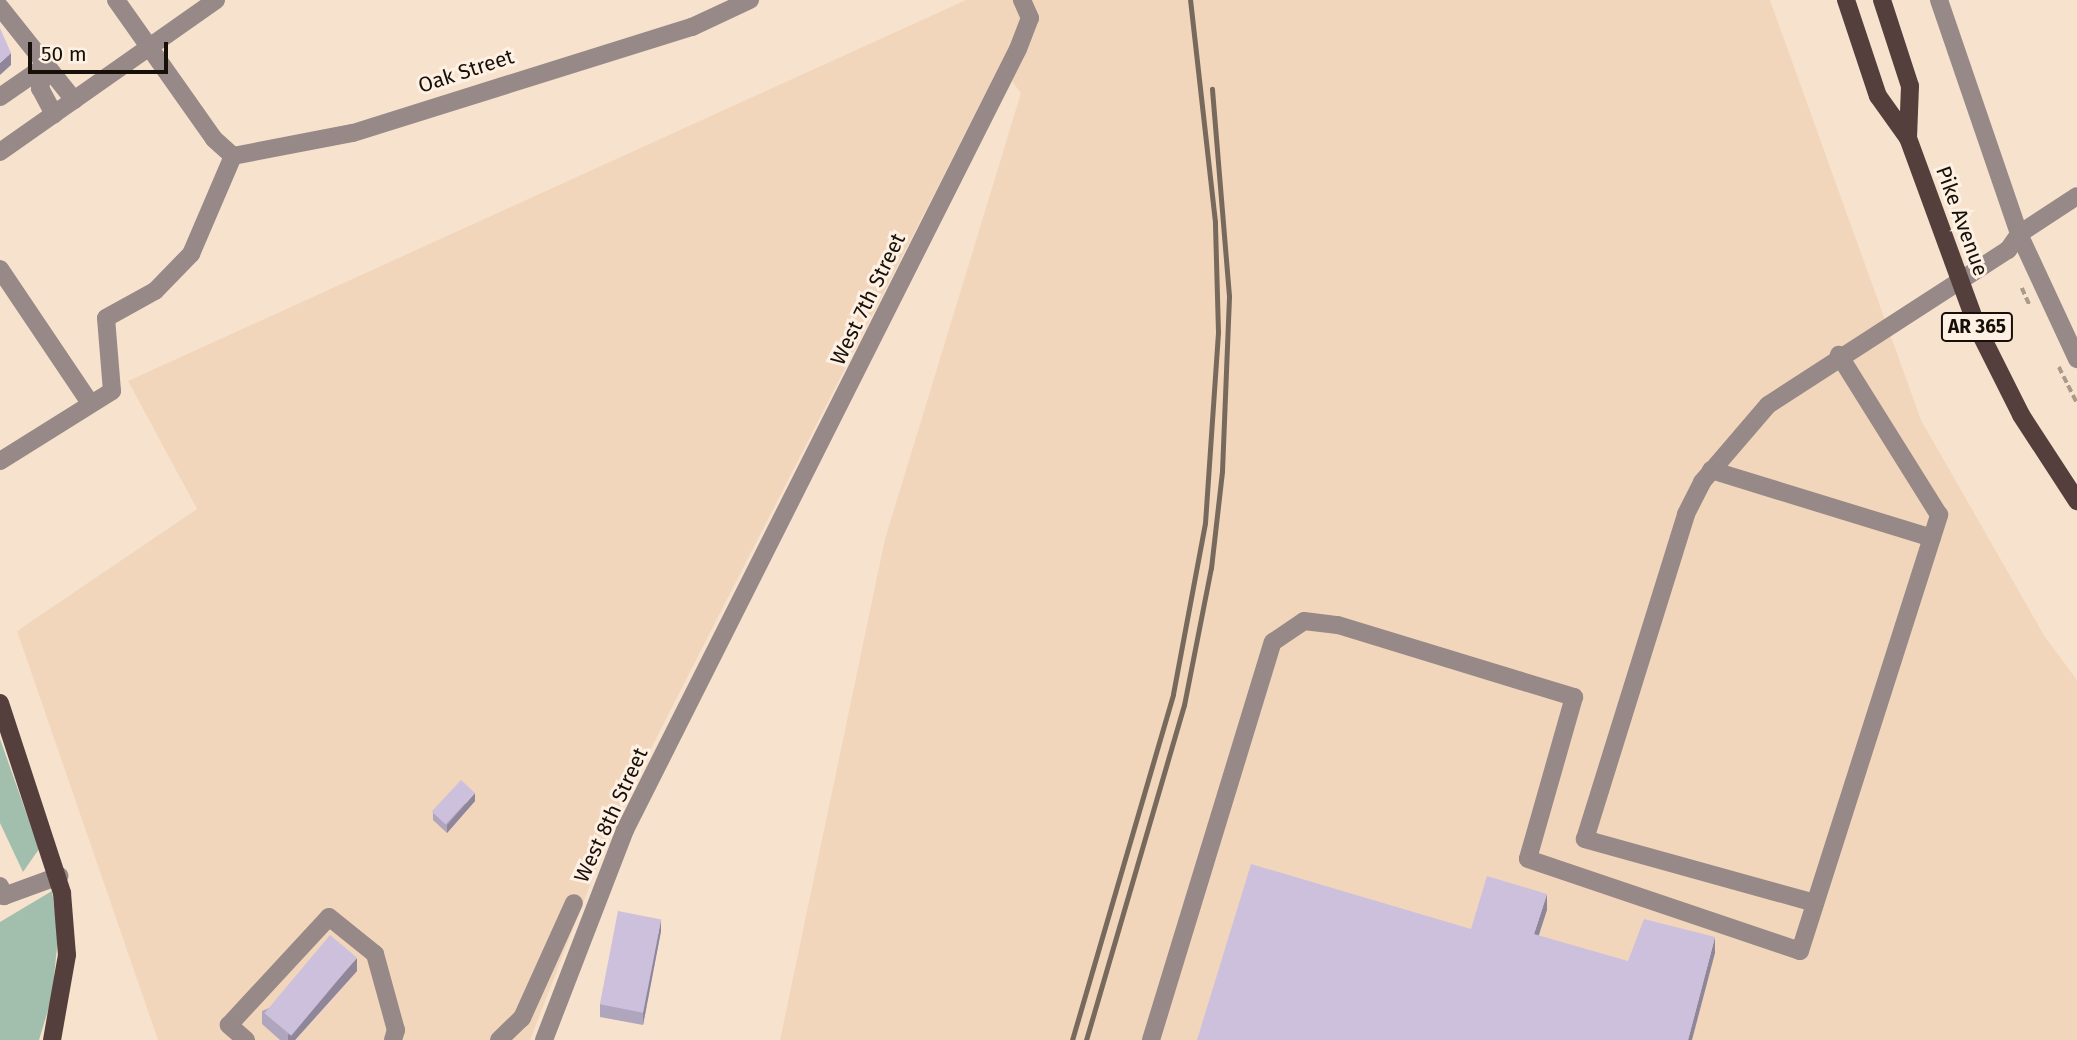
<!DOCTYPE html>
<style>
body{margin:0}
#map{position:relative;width:2077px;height:1040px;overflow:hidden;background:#f7e2cd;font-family:"Fira Sans",sans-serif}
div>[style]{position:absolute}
.built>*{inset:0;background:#f2d6bc}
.green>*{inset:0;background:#a1bfac}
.path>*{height:3.5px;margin-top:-1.75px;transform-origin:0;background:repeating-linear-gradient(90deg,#aa9a8a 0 7px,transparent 0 10.5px)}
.minor>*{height:18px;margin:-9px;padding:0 9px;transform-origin:9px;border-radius:9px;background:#968987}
.major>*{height:18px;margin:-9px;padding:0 9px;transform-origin:9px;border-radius:9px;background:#553f3c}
.rail>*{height:5px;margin:-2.5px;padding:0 2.5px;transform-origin:2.5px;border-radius:2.5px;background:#776a5d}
.wall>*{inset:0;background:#afa5bd}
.shaded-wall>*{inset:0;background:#8f869a}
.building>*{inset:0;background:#ccc0dc;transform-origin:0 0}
span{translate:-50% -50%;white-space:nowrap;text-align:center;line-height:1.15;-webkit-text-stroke:6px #fef1e4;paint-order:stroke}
.shield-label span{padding:2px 5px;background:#fef1e4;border:2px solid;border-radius:5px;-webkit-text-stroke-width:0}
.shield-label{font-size:19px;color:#171009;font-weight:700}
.street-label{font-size:21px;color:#171009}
.scale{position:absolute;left:28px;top:42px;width:140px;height:32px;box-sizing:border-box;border:4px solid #171009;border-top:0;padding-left:9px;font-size:21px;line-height:24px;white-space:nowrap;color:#171009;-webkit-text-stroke:5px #fef1e4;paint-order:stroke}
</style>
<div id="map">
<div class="built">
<i style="clip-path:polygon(966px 0,1770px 0,1921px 420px,2045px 637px,2077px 680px,2077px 1040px,780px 1040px,885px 539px,1021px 93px,1000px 65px,618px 813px,530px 1040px,158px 1040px,17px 631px,197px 509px,128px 381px)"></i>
</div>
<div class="green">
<i style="clip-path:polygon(0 739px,39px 849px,23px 872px,0 823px)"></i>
<i style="clip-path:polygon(52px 891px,58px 937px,52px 997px,39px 1040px,0 1040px,0 922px)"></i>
</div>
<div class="path">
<i style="left:2022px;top:288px;width:20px;rotate:66deg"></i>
<i style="left:2059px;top:367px;width:40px;rotate:63.4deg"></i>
</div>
<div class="minor">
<i style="left:116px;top:0;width:170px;rotate:54.8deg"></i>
<i style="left:214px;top:139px;width:25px;rotate:42deg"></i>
<i style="left:233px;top:156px;width:122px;rotate:-10.9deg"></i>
<i style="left:353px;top:133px;width:355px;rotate:-17.4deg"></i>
<i style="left:692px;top:27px;width:64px;rotate:-25deg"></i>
<i style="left:1939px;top:0;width:247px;rotate:71.1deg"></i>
<i style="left:2019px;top:234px;width:138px;rotate:65.1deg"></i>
<i style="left:0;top:7px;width:119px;rotate:51.5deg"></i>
<i style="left:45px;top:66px;width:23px;rotate:103deg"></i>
<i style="left:40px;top:88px;width:30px;rotate:62deg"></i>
<i style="left:0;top:97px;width:55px;rotate:-34.6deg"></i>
<i style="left:0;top:152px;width:264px;rotate:-35.1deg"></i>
<i style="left:0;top:269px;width:161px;rotate:56.1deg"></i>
<i style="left:0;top:461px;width:132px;rotate:-32deg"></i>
<i style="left:112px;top:391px;width:73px;rotate:-94.7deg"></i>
<i style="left:106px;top:318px;width:56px;rotate:-28.9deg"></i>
<i style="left:155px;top:291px;width:52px;rotate:-45.8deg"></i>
<i style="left:191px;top:254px;width:107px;rotate:-66.8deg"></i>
<i style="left:1711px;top:470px;width:231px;rotate:17.1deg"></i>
<i style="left:0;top:886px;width:11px;rotate:68deg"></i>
<i style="left:4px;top:896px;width:59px;rotate:-20deg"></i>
<i style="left:1815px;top:903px;width:239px;rotate:-164.5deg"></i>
<i style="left:1585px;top:839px;width:340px;rotate:-72.7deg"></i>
<i style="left:1686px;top:514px;width:36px;rotate:-63deg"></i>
<i style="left:1702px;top:482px;width:101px;rotate:-49.4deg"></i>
<i style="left:1768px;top:405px;width:286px;rotate:-32.9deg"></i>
<i style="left:2008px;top:250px;width:19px;rotate:-55deg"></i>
<i style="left:2019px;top:234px;width:69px;rotate:-33.2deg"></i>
<i style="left:246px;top:1040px;width:23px;rotate:-139deg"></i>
<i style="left:229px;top:1025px;width:147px;rotate:-47.2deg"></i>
<i style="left:329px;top:917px;width:59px;rotate:38.8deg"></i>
<i style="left:375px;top:954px;width:79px;rotate:74.6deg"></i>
<i style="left:396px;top:1030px;width:10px;rotate:107deg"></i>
<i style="left:499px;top:1040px;width:32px;rotate:-44deg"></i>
<i style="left:522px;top:1018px;width:126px;rotate:-65.7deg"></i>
<i style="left:544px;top:1040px;width:225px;rotate:-68.9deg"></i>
<i style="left:625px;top:830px;width:874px;rotate:-63.29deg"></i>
<i style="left:1018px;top:49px;width:33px;rotate:-69deg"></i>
<i style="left:1030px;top:18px;width:20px;rotate:-114deg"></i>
<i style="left:1151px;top:1040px;width:416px;rotate:-73deg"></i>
<i style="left:1273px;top:642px;width:37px;rotate:-34deg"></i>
<i style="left:1304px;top:621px;width:34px;rotate:7deg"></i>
<i style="left:1338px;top:625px;width:247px;rotate:17deg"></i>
<i style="left:1574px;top:697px;width:168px;rotate:105.9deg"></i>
<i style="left:1528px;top:859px;width:287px;rotate:18.7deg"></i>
<i style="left:1800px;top:951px;width:458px;rotate:-72.3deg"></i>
<i style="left:1939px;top:515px;width:189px;rotate:-122deg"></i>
</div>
<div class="major">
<i style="left:1846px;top:0;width:101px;rotate:71.6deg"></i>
<i style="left:1878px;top:96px;width:52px;rotate:54.5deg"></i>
<i style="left:1908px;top:138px;width:203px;rotate:69.9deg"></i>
<i style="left:1978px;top:329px;width:96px;rotate:63.4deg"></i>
<i style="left:2021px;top:415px;width:103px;rotate:56.9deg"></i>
<i style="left:1882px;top:0;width:90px;rotate:72deg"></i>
<i style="left:1910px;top:86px;width:52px;rotate:92.2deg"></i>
<i style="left:0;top:703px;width:200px;rotate:71.9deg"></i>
<i style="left:62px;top:893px;width:62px;rotate:85.4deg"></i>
<i style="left:67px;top:955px;width:86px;rotate:100deg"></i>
</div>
<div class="rail">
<i style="left:1072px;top:1040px;width:360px;rotate:-73.7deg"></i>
<i style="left:1173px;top:694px;width:174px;rotate:-79.4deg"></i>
<i style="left:1205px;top:523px;width:191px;rotate:-86.1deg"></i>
<i style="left:1218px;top:332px;width:110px;rotate:-91.6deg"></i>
<i style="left:1215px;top:222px;width:223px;rotate:-96.4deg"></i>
<i style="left:1086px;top:1040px;width:349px;rotate:-73.7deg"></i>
<i style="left:1184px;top:705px;width:140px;rotate:-78.9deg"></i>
<i style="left:1211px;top:568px;width:98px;rotate:-83.5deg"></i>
<i style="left:1222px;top:471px;width:175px;rotate:-87.7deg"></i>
<i style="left:1229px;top:296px;width:208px;rotate:-94.7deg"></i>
</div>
<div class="wall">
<i style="clip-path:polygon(475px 801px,447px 833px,433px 820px,433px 812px)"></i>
<i style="clip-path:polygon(661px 931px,643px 1025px,600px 1017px,600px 1004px)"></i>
<i style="clip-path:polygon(357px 971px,295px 1040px,280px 1040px,262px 1024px,262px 1011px)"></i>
</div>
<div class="shaded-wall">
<i style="clip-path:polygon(11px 53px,11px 65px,0 75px,0 63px)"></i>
<i style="clip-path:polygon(475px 793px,475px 801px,447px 833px,447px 825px)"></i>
<i style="clip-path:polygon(1547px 894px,1547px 910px,1534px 950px,1534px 934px)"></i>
<i style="clip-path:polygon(661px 919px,661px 931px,643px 1025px,643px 1013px)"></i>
<i style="clip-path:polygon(1715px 937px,1715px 953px,1692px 1040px,1688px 1040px)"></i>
<i style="clip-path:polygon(357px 958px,357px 971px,295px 1040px,288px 1040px,288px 1035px)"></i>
</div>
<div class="building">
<i style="clip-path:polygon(0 28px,11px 53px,0 63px)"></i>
<i style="left:461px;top:780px;width:19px;height:43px;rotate:43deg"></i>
<i style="clip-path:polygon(1251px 864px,1471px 929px,1487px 876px,1547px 894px,1534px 934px,1628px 961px,1644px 919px,1715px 937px,1688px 1040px,1197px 1040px)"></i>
<i style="left:618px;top:911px;width:44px;height:95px;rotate:11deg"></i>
<i style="left:330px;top:935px;width:35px;height:102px;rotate:40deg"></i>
</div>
<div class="shield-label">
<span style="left:1977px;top:327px">AR 365</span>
</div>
<div class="street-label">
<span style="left:466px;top:71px;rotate:-18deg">Oak Street</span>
<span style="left:1962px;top:221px;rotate:70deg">Pike Avenue</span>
<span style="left:868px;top:299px;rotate:-64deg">West 7th Street</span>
<span style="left:611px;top:815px;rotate:-65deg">West 8th Street</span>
</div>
<div class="scale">50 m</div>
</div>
